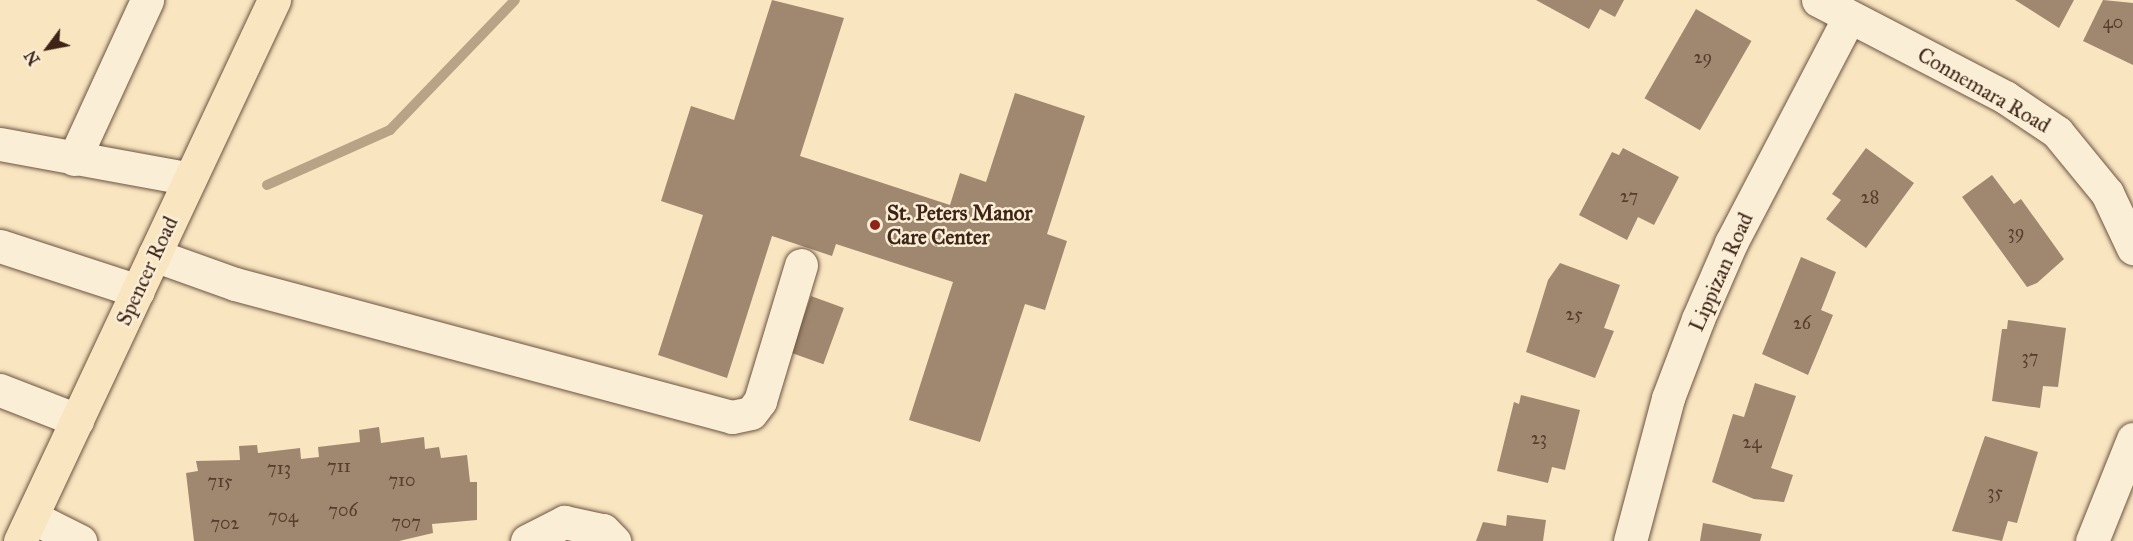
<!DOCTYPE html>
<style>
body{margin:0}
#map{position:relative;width:2133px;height:541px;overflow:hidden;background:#f9e5c0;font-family:"IM FELL Great Primer",serif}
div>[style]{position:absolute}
.stream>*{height:10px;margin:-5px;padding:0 5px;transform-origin:5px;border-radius:5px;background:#b9a387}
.building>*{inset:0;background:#9f886f;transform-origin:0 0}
.roads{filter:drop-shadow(0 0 2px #6c5441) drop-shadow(0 0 2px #6c5441)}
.minor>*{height:33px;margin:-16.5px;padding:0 16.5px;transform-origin:16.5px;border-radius:16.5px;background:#fbeed6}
.major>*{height:33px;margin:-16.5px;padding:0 16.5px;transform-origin:16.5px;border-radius:16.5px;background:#f9e5c0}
.dots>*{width:16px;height:16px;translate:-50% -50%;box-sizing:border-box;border:3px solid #fbeed6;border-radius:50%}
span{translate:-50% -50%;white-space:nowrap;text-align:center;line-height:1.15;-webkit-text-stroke:5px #fbeed6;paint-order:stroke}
.number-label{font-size:18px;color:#563d2d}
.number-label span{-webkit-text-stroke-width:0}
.street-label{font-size:21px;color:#3d2417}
.poi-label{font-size:21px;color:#3d2417;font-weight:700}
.left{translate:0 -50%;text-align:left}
.north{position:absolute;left:18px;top:18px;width:60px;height:60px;-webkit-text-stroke:4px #fbeed6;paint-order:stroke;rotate:238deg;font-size:16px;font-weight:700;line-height:24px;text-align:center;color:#3d2417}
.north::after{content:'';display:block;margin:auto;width:21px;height:27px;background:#3d2417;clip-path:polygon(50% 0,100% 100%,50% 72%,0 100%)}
</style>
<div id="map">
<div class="stream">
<i style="left:267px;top:185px;width:135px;rotate:-24.1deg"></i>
<i style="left:390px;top:130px;width:180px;rotate:-46.1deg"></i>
</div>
<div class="building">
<i style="clip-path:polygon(772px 0,844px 18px,800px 156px,950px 205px,960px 173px,986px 182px,1015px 93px,1085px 116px,1047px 234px,1067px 241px,1045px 310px,1025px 304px,980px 442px,909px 420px,953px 282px,836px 244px,832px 256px,772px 236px,727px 378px,658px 355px,703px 215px,661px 201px,691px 106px,734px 120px)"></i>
<i style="clip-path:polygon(1536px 0,1624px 0,1615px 17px,1600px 9px,1589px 29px)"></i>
<i style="clip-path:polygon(2015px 0,2074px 0,2059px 28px)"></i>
<i style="clip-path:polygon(2103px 0,2133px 3px,2133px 65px,2083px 41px)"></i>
<i style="left:1696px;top:9px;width:64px;height:103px;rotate:30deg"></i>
<i style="clip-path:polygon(1623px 148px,1679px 177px,1654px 225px,1638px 217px,1627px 240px,1579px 215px,1612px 152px,1619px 155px)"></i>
<i style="clip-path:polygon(1866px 148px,1914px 183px,1866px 248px,1826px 219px,1841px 200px,1832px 194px)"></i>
<i style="clip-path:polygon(1992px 175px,2014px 204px,2021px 199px,2064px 259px,2037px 283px,2027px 287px,1962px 197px)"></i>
<i style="clip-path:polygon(1801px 257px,1836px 272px,1821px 310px,1833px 315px,1808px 375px,1762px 354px)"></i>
<i style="clip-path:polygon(1560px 263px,1620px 285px,1604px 328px,1614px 331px,1595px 378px,1526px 352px,1548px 280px)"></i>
<i style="left:811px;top:296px;width:35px;height:60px;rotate:20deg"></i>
<i style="clip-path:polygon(2008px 320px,2066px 328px,2058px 387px,2043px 386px,2040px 408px,1992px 401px,2002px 329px,2007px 329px)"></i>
<i style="clip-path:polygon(1755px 383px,1796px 396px,1771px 468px,1793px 475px,1784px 502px,1754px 499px,1712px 482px,1733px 414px,1744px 417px)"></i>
<i style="clip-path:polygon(1521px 395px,1580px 410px,1565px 470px,1552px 467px,1548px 483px,1497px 471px,1514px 402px,1519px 404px)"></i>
<i style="clip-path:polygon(379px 427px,381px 443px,424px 437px,425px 449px,439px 447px,441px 458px,467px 455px,470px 482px,477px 482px,477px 520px,432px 524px,433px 533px,399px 541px,194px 541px,186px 473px,198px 471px,196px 461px,240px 460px,239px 446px,257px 445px,258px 453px,300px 448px,301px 459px,319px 457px,318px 447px,360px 442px,359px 430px)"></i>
<i style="clip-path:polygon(1985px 436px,2038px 452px,2017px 523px,2008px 521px,2002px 541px,1952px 531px)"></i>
<i style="clip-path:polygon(1507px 515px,1546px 520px,1543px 541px,1476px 541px,1483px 522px,1506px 526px)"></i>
<i style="clip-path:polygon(1703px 523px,1762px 534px,1760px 541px,1700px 541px)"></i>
</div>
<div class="roads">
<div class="minor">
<i style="left:1818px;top:0;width:211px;rotate:27.4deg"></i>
<i style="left:2005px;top:97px;width:63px;rotate:33.9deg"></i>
<i style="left:2057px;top:132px;width:79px;rotate:50.7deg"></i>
<i style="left:2107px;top:193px;width:61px;rotate:64.7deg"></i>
<i style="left:0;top:144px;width:193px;rotate:10.4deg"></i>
<i style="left:74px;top:159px;width:175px;rotate:-65.3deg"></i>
<i style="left:0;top:246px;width:145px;rotate:18.1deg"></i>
<i style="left:154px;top:255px;width:86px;rotate:19.7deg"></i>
<i style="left:235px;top:284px;width:514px;rotate:14.98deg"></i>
<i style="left:732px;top:417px;width:19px;rotate:-12deg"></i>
<i style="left:751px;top:413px;width:15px;rotate:-53deg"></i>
<i style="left:760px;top:401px;width:142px;rotate:-73.2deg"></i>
<i style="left:0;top:390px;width:83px;rotate:21.3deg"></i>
<i style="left:32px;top:517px;width:54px;rotate:26.6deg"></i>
<i style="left:527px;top:541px;width:42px;rotate:-27.2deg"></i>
<i style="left:564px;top:522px;width:40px;rotate:12deg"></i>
<i style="left:603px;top:530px;width:16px;rotate:45deg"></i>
<i style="left:1630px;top:541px;width:148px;rotate:-75.1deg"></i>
<i style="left:1668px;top:398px;width:85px;rotate:-69.2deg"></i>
<i style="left:1698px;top:319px;width:83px;rotate:-66.5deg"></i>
<i style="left:1731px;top:243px;width:255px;rotate:-62.4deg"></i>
<i style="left:2092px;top:541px;width:110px;rotate:-68.1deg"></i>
</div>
<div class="major">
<i style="left:20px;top:541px;width:598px;rotate:-64.85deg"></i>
</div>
</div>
<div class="dots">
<i style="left:875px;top:225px;background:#8f2418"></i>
</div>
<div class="number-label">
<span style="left:2113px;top:22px">40</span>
<span style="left:1703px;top:57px">29</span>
<span style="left:1629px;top:196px">27</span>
<span style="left:1870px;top:197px">28</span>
<span style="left:2016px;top:232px">39</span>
<span style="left:1574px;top:314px">25</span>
<span style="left:1802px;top:323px">26</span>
<span style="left:2030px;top:357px">37</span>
<span style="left:1539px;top:438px">23</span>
<span style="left:1752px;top:442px">24</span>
<span style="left:339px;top:466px">711</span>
<span style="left:279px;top:468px">713</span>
<span style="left:402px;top:480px">710</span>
<span style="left:220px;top:481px">715</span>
<span style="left:1995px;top:492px">35</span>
<span style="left:343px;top:510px">706</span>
<span style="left:283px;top:516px">704</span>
<span style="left:406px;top:522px">707</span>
<span style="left:225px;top:523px">702</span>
</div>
<div class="street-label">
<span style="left:1984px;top:90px;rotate:30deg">Connemara Road</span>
<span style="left:147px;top:271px;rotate:-65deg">Spencer Road</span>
<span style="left:1721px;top:272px;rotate:-66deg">Lippizan Road</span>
</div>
<div class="poi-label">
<span class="left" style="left:887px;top:225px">St. Peters Manor<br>Care Center</span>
</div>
<div class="north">N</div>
</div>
